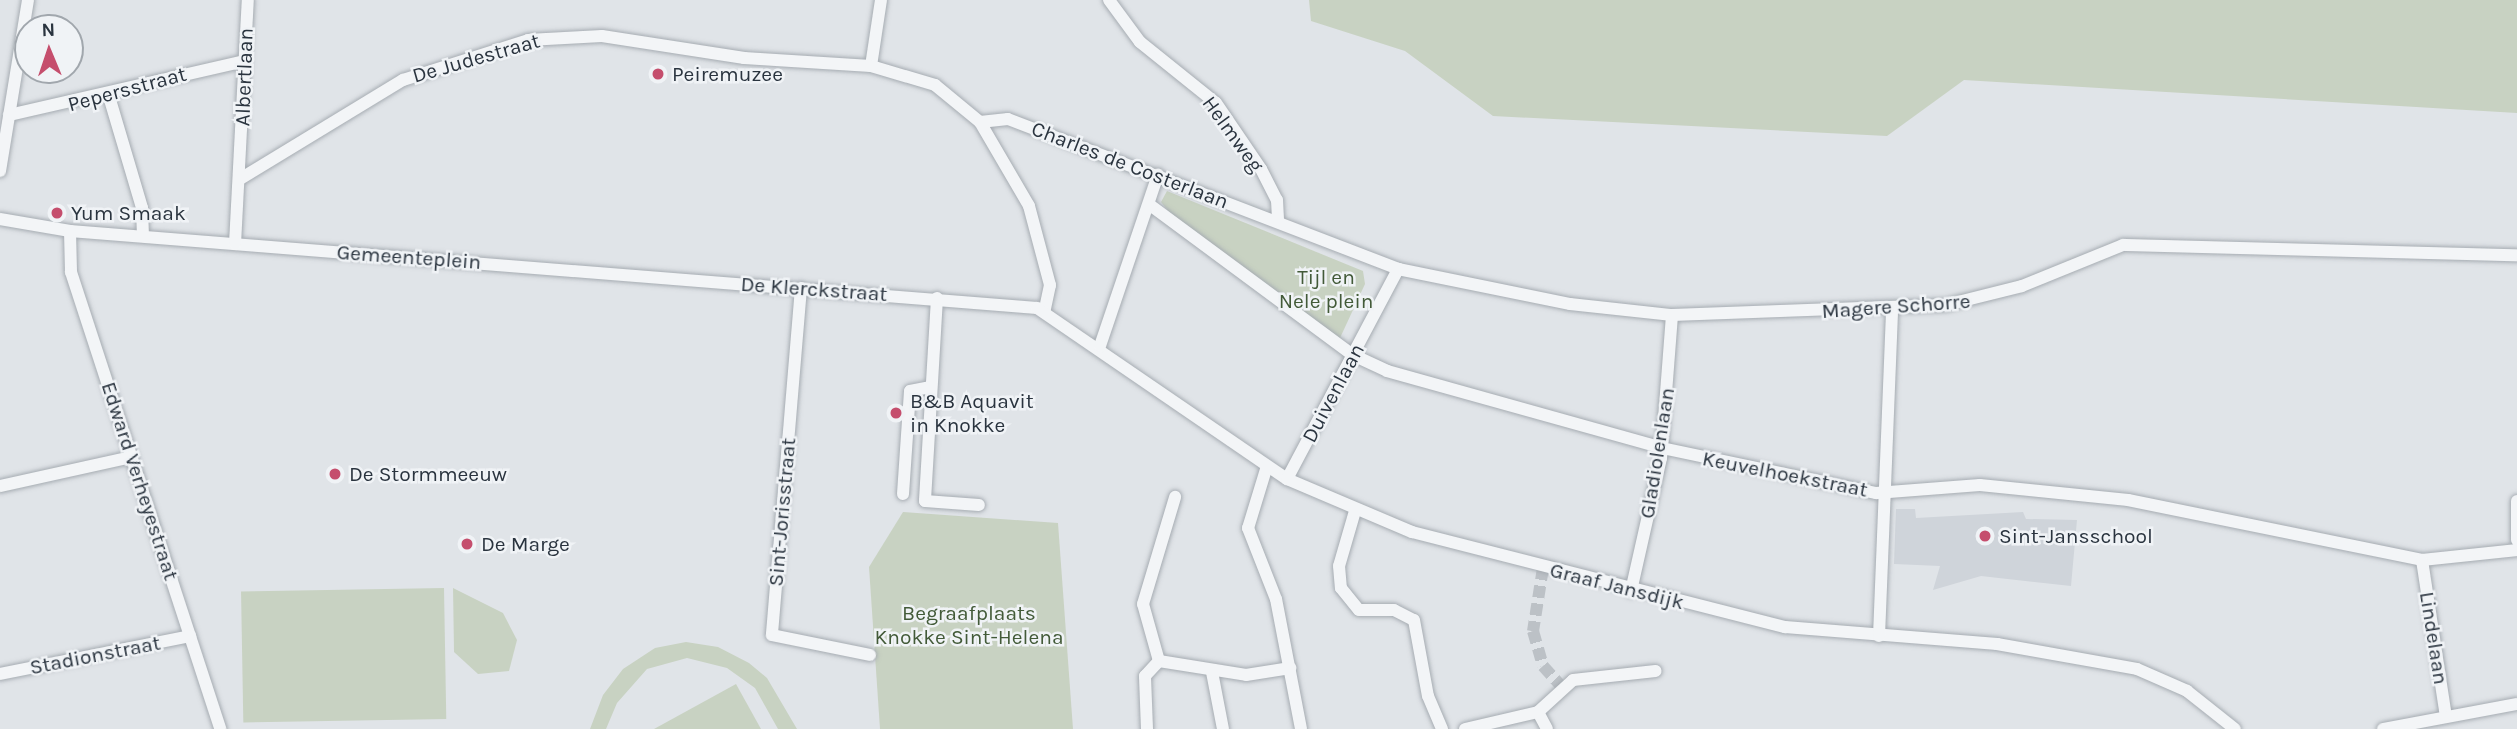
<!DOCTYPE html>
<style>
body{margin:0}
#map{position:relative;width:2517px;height:729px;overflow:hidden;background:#e0e4e8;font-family:Karla,sans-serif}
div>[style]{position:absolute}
.built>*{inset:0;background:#cfd4da}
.green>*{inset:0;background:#c8d2c2;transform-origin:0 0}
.street-tunnel>*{height:12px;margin-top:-6px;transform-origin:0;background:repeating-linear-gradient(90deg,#bcc1c6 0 12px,transparent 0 18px)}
.roads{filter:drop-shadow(0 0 2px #a6acb2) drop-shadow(0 0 2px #a6acb2)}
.street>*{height:12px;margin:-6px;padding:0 6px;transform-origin:6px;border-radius:6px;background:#f3f5f7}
.dots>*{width:19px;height:19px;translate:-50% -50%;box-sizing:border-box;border:4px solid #f0f3f6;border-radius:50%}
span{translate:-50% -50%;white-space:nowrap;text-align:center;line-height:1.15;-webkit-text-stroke:5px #f0f3f6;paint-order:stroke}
.street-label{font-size:21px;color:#2a343f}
.poi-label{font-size:21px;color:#2a343f}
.left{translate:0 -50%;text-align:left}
.park-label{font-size:21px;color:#425a38}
.north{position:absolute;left:14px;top:14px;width:70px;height:70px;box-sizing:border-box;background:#f0f3f6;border:2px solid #a1a7ad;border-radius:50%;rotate:358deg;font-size:19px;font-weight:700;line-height:28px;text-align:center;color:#2a343f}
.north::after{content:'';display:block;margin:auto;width:24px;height:32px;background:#c54e6d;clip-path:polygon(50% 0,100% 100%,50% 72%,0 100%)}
</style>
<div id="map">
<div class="built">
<i style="clip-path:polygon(1896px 509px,1915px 509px,1916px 518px,2023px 512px,2026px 519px,2077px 520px,2071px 586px,1981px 576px,1933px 590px,1940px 566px,1894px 564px)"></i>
</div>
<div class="green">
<i style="clip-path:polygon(1309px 0,2517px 0,2517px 113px,1964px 80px,1887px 136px,1493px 116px,1405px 51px,1311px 21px)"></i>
<i style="clip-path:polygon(1167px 191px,1363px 271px,1365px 284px,1340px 338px,1173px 217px,1161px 202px)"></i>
<i style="clip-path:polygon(903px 512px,1058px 523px,1073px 729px,880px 729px,869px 567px)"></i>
<i style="left:444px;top:588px;width:131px;height:203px;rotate:89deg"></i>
<i style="clip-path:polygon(453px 588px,503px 613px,517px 640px,509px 671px,478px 674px,454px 652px)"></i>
<i style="clip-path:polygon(686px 642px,718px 647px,749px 663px,767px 678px,797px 729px,778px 729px,755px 688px,727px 668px,687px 658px,647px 669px,617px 703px,606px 729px,590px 729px,603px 695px,623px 669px,655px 648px)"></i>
<i style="clip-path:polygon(736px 684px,761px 729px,654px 729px)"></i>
</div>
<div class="street-tunnel">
<i style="left:1543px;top:568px;width:64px;rotate:99deg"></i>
<i style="left:1533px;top:631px;width:36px;rotate:74deg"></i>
<i style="left:1543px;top:666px;width:27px;rotate:48deg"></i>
</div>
<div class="roads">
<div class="street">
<i style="left:1109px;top:0;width:52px;rotate:53.6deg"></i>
<i style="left:1140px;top:42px;width:97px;rotate:38.8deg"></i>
<i style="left:1216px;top:103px;width:80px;rotate:55.7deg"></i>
<i style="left:1261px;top:169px;width:35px;rotate:63deg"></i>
<i style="left:1277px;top:200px;width:21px;rotate:87deg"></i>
<i style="left:871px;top:66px;width:67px;rotate:-81.4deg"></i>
<i style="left:108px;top:93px;width:120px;rotate:73.5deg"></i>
<i style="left:142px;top:208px;width:28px;rotate:88deg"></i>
<i style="left:9px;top:115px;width:241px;rotate:-12.9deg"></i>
<i style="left:980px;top:122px;width:28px;rotate:-6deg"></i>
<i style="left:1008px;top:119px;width:418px;rotate:21deg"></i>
<i style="left:1398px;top:269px;width:176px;rotate:11.5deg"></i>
<i style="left:1570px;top:304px;width:103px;rotate:6.2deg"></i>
<i style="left:1672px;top:315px;width:274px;rotate:-2.1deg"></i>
<i style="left:1946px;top:305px;width:78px;rotate:-14deg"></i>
<i style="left:2022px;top:286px;width:109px;rotate:-22.1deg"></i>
<i style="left:2123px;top:245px;width:394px;rotate:1.5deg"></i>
<i style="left:0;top:171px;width:173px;rotate:-80.7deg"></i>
<i style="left:240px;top:179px;width:191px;rotate:-31.3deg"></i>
<i style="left:403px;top:80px;width:131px;rotate:-17.7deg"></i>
<i style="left:528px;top:40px;width:74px;rotate:-3.1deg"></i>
<i style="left:602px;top:36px;width:144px;rotate:8.8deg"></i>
<i style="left:744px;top:58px;width:127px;rotate:3.6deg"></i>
<i style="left:871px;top:66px;width:67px;rotate:16.5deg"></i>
<i style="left:935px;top:85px;width:58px;rotate:39.4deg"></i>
<i style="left:980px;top:122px;width:97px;rotate:59.7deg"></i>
<i style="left:1029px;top:206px;width:82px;rotate:75.1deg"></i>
<i style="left:1050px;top:285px;width:25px;rotate:102deg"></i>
<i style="left:1150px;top:205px;width:252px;rotate:36.5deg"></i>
<i style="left:1353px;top:355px;width:38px;rotate:25deg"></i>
<i style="left:1387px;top:371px;width:286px;rotate:15.6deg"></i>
<i style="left:1662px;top:448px;width:219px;rotate:11.9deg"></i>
<i style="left:1876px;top:493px;width:104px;rotate:-4.4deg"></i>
<i style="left:1980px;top:485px;width:149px;rotate:5.8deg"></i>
<i style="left:2128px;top:500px;width:300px;rotate:11.5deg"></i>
<i style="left:2422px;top:560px;width:96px;rotate:-6deg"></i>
<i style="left:0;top:219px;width:71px;rotate:9.7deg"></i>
<i style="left:70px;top:231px;width:970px;rotate:4.55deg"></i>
<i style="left:1037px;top:308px;width:303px;rotate:34.4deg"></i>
<i style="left:1287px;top:479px;width:136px;rotate:23deg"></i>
<i style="left:1412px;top:532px;width:385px;rotate:14.3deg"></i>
<i style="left:1785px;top:627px;width:213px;rotate:4.6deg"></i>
<i style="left:1997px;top:644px;width:142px;rotate:10.1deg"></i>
<i style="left:2137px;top:669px;width:55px;rotate:23.7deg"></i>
<i style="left:2187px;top:691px;width:61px;rotate:38.4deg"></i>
<i style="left:70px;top:231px;width:41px;rotate:88.6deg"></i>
<i style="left:71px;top:272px;width:481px;rotate:71.9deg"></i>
<i style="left:235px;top:244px;width:244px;rotate:-87deg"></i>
<i style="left:801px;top:288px;width:348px;rotate:94.8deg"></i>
<i style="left:772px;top:635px;width:100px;rotate:11.5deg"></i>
<i style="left:937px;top:298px;width:203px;rotate:93.4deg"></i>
<i style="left:925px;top:501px;width:54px;rotate:4.2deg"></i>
<i style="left:1100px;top:346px;width:181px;rotate:-71.3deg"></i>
<i style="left:1267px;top:466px;width:65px;rotate:107deg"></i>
<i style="left:1248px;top:528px;width:76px;rotate:68.5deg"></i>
<i style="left:1276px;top:599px;width:132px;rotate:79.1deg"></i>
<i style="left:1287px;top:479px;width:238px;rotate:-62.1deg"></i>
<i style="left:0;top:486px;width:135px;rotate:-12.4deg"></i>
<i style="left:903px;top:494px;width:103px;rotate:-86.1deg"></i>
<i style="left:910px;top:391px;width:20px;rotate:-11deg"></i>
<i style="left:2517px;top:501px;width:39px;rotate:90deg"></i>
<i style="left:1355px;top:511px;width:57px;rotate:106.2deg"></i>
<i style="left:1339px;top:566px;width:22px;rotate:85deg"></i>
<i style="left:1341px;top:588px;width:28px;rotate:51deg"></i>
<i style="left:1359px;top:610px;width:35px"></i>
<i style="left:1394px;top:610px;width:22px;rotate:27deg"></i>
<i style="left:1414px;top:620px;width:77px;rotate:79.6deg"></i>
<i style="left:1428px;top:696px;width:36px;rotate:67deg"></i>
<i style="left:2422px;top:560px;width:158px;rotate:81.3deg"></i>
<i style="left:1631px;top:591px;width:136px;rotate:-77.3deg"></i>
<i style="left:1661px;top:458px;width:143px;rotate:-85.6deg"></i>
<i style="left:1879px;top:636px;width:327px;rotate:-87.7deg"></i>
<i style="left:1159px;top:661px;width:59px;rotate:-105.7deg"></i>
<i style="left:1143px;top:604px;width:112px;rotate:-73.3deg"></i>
<i style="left:1212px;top:672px;width:58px;rotate:79.1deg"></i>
<i style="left:0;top:674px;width:194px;rotate:-11.3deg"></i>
<i style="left:1538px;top:712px;width:47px;rotate:-42.4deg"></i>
<i style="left:1573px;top:680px;width:83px;rotate:-6.2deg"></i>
<i style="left:1538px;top:712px;width:19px;rotate:62deg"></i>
<i style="left:1147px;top:729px;width:53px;rotate:-92.2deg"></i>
<i style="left:1145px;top:676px;width:21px;rotate:-47deg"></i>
<i style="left:1159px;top:661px;width:88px;rotate:9.1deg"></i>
<i style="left:1246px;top:675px;width:45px;rotate:-9deg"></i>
<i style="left:1465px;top:729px;width:75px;rotate:-13.1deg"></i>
<i style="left:2383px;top:729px;width:136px;rotate:-10.6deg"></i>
</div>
</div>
<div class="dots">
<i style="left:658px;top:74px;background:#c54e6d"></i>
<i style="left:57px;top:213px;background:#c54e6d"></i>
<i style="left:896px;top:413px;background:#c54e6d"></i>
<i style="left:335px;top:474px;background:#c54e6d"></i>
<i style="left:1985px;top:536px;background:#c54e6d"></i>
<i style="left:467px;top:544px;background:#c54e6d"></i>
</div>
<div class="street-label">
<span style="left:476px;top:58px;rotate:-16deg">De Judestraat</span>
<span style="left:244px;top:77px;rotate:-88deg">Albertlaan</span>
<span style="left:127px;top:89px;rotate:-15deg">Pepersstraat</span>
<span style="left:1233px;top:134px;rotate:54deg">Helmweg</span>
<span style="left:1130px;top:165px;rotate:21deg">Charles de Costerlaan</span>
<span style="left:409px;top:257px;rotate:4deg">Gemeenteplein</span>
<span style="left:814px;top:289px;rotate:4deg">De Klerckstraat</span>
<span style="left:1896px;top:306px;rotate:-4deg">Magere Schorre</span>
<span style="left:1333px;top:393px;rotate:-62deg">Duivenlaan</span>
<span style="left:1657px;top:453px;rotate:-81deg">Gladiolenlaan</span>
<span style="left:1785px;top:474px;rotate:11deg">Keuvelhoekstraat</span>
<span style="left:140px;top:481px;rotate:72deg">Edward Verheyestraat</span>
<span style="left:782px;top:512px;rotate:-85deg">Sint-Jorisstraat</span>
<span style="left:1617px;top:586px;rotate:14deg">Graaf Jansdijk</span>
<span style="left:2434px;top:638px;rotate:81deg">Lindelaan</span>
<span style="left:95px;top:655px;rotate:-11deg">Stadionstraat</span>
</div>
<div class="poi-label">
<span class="left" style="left:672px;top:74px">Peiremuzee</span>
<span class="left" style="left:71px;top:213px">Yum Smaak</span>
<span class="left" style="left:910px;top:413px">B&amp;B Aquavit<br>in Knokke</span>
<span class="left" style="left:349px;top:474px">De Stormmeeuw</span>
<span class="left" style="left:1999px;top:536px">Sint-Jansschool</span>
<span class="left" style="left:481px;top:544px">De Marge</span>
</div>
<div class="park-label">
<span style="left:1326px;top:289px">Tijl en<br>Nele plein</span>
<span style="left:969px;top:625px">Begraafplaats<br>Knokke Sint-Helena</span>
</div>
<div class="north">N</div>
</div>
